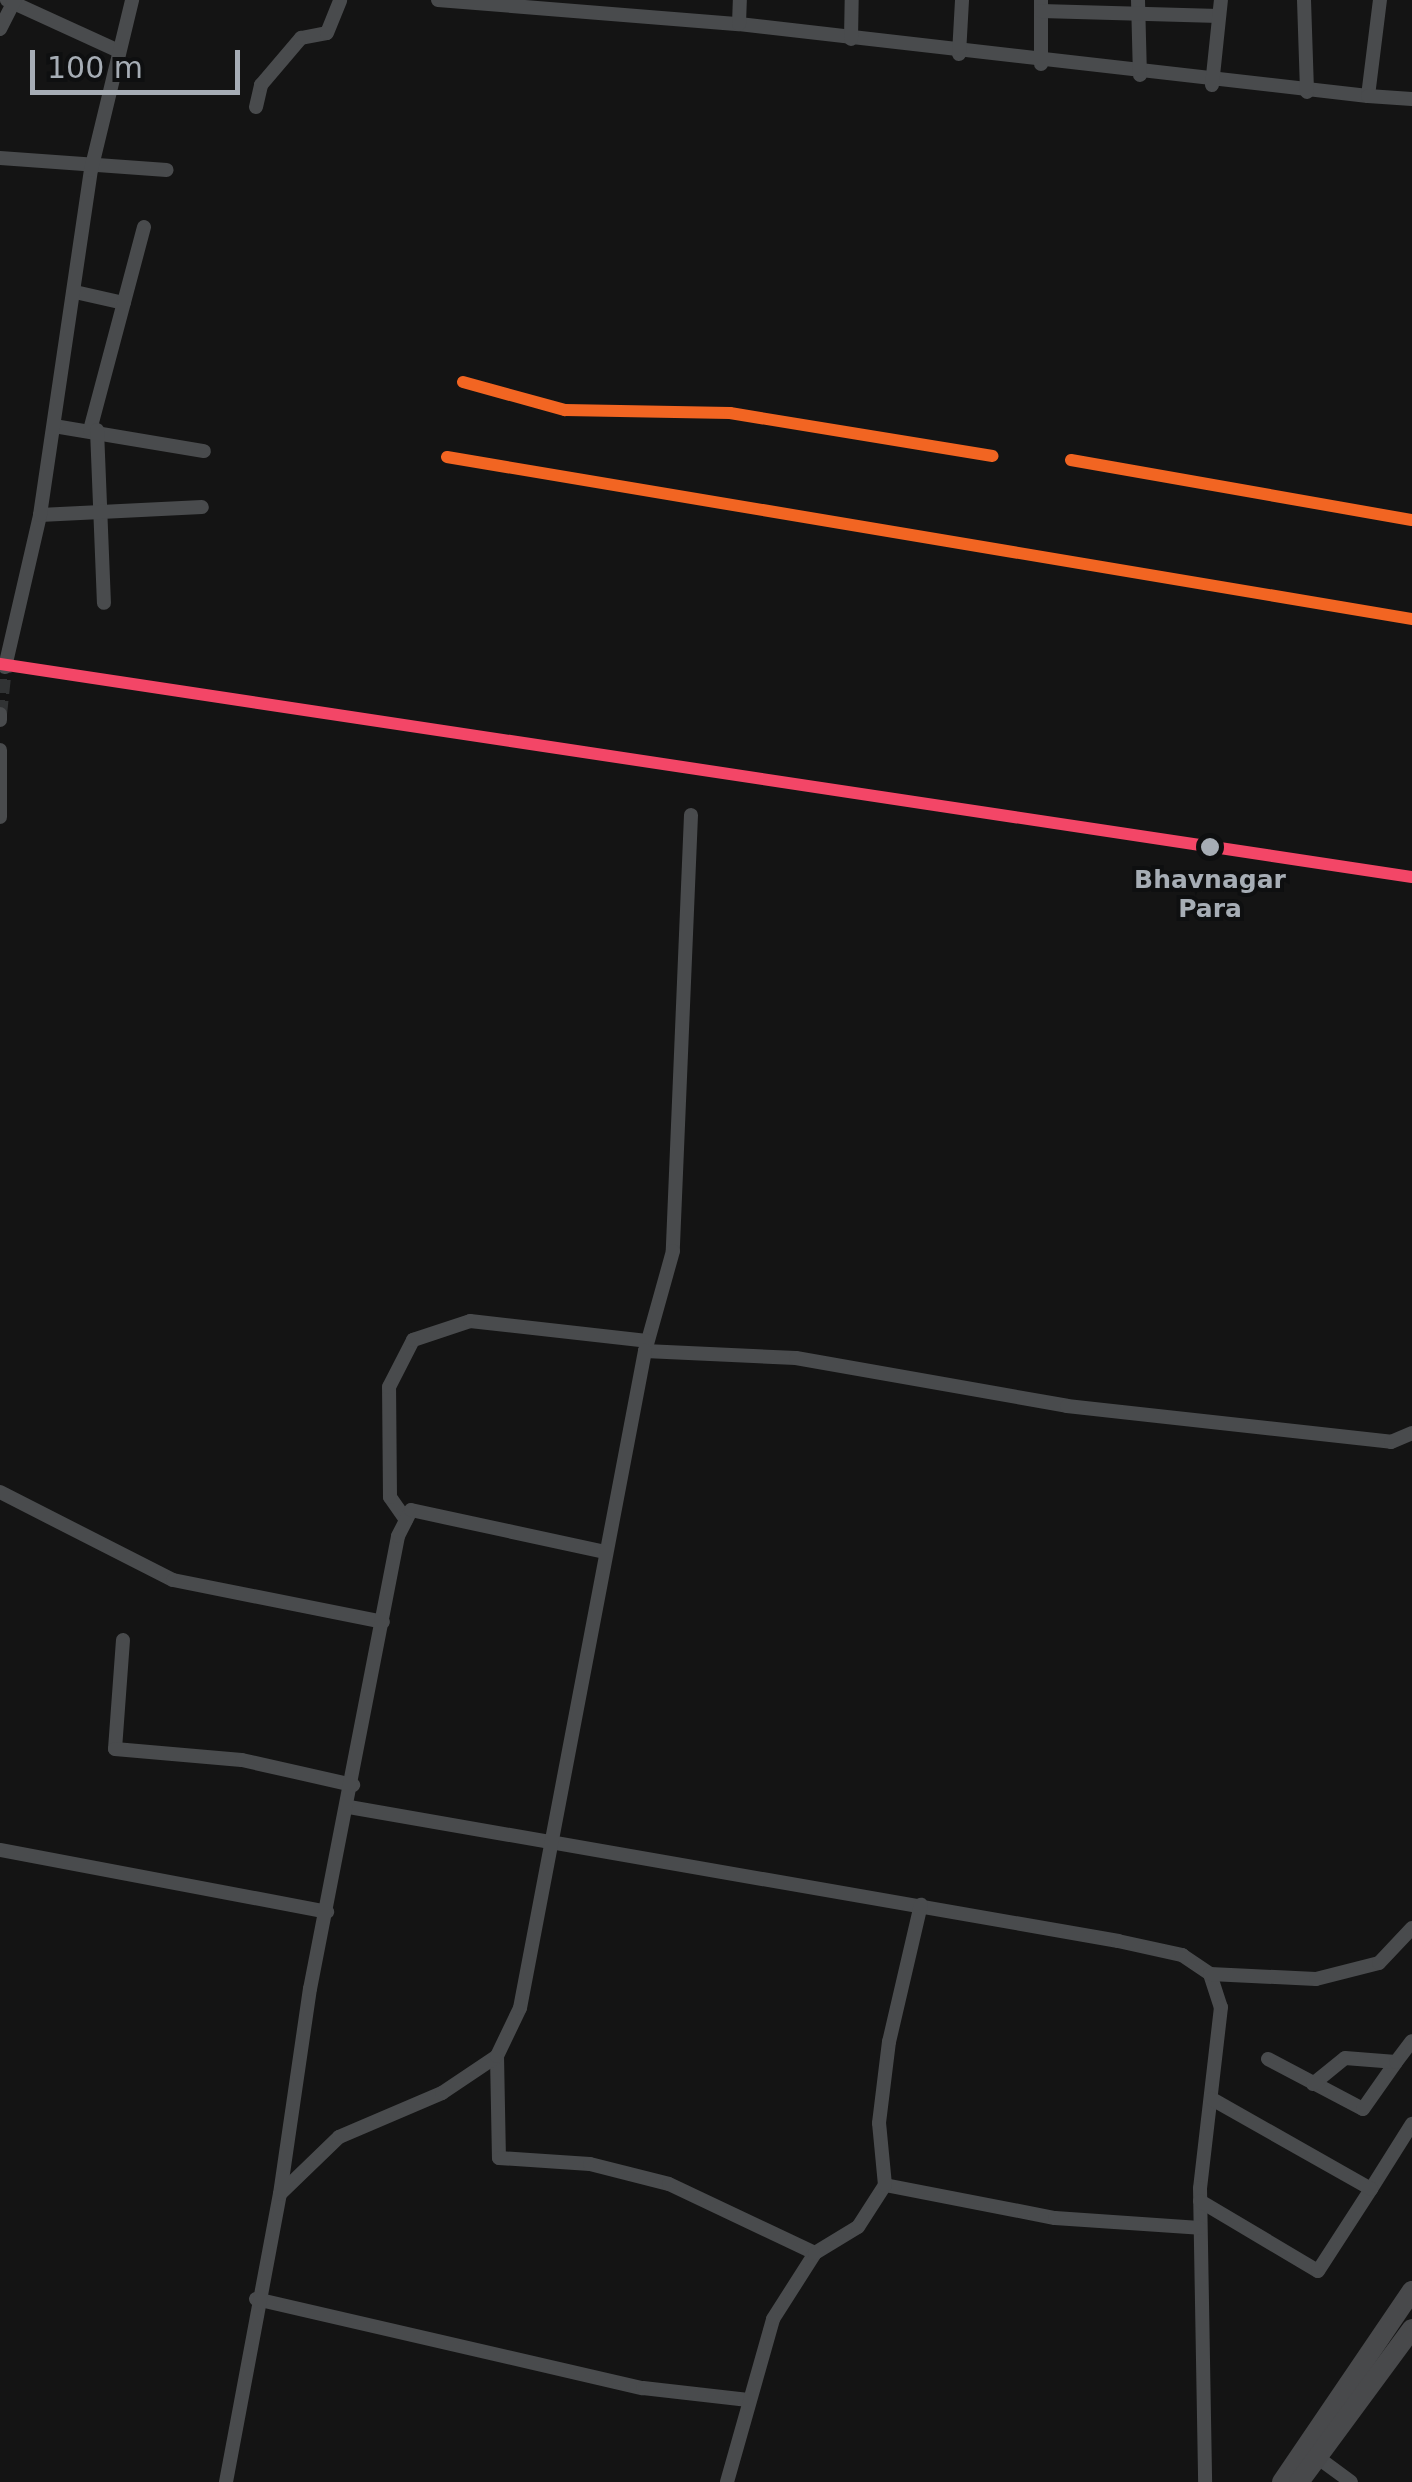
<!DOCTYPE html>
<style>
body{margin:0}
#map{position:relative;width:1412px;height:2482px;overflow:hidden;background:#141414;font-family:"DejaVu Sans",sans-serif}
div>[style]{position:absolute}
.street-tunnel>*{height:14px;margin-top:-7px;transform-origin:0;background:repeating-linear-gradient(90deg,#313334 0 14px,transparent 0 21px)}
.street>*{height:14px;margin:-7px;padding:0 7px;transform-origin:7px;border-radius:7px;background:#494b4d}
.secondary>*{height:20px;margin:-10px;padding:0 10px;transform-origin:10px;border-radius:10px;background:#48494b}
.rail-1>*{height:12px;margin:-6px;padding:0 6px;transform-origin:6px;border-radius:6px;background:#f34667}
.rail-2>*{height:12px;margin:-6px;padding:0 6px;transform-origin:6px;border-radius:6px;background:#f26522}
.dots>*{width:28px;height:28px;translate:-50% -50%;box-sizing:border-box;border:5px solid #0e0f10;border-radius:50%}
span{translate:-50% -50%;white-space:nowrap;text-align:center;line-height:1.15;-webkit-text-stroke:8px #0e0f10;paint-order:stroke}
.stop-label{font-size:25px;color:#a6adb5;font-weight:700}
.scale{position:absolute;left:30px;top:50px;width:210px;height:45px;box-sizing:border-box;border:5px solid #a6adb5;border-top:0;padding-left:12px;font-size:30px;line-height:35px;white-space:nowrap;color:#a6adb5;-webkit-text-stroke:8px #0e0f10;paint-order:stroke}
</style>
<div id="map">
<div class="street-tunnel">
<i style="left:0;top:714px;width:47px;rotate:-83.9deg"></i>
</div>
<div class="street">
<i style="left:7px;top:0;width:123px;rotate:24.5deg"></i>
<i style="left:438px;top:0;width:302px;rotate:4.6deg"></i>
<i style="left:739px;top:24px;width:633px;rotate:6.53deg"></i>
<i style="left:1368px;top:96px;width:97px;rotate:-82.9deg"></i>
<i style="left:1041px;top:0;width:64px;rotate:90deg"></i>
<i style="left:1138px;top:0;width:75px;rotate:88.5deg"></i>
<i style="left:1304px;top:0;width:92px;rotate:88.1deg"></i>
<i style="left:1041px;top:11px;width:178px;rotate:1.6deg"></i>
<i style="left:739px;top:24px;width:24px;rotate:-88deg"></i>
<i style="left:0;top:29px;width:33px;rotate:-63deg"></i>
<i style="left:851px;top:39px;width:39px;rotate:-89deg"></i>
<i style="left:959px;top:54px;width:54px;rotate:-86.8deg"></i>
<i style="left:1212px;top:85px;width:85px;rotate:-84deg"></i>
<i style="left:1368px;top:96px;width:44px;rotate:3.9deg"></i>
<i style="left:256px;top:107px;width:23px;rotate:-77deg"></i>
<i style="left:261px;top:85px;width:62px;rotate:-49.6deg"></i>
<i style="left:301px;top:38px;width:26px;rotate:-11deg"></i>
<i style="left:327px;top:33px;width:35px;rotate:-68deg"></i>
<i style="left:0;top:158px;width:167px;rotate:4.1deg"></i>
<i style="left:75px;top:292px;width:50px;rotate:12.7deg"></i>
<i style="left:54px;top:426px;width:152px;rotate:9.5deg"></i>
<i style="left:90px;top:430px;width:210px;rotate:-75.1deg"></i>
<i style="left:97px;top:430px;width:173px;rotate:87.7deg"></i>
<i style="left:40px;top:515px;width:162px;rotate:-2.8deg"></i>
<i style="left:5px;top:667px;width:156px;rotate:-77deg"></i>
<i style="left:40px;top:515px;width:349px;rotate:-81.6deg"></i>
<i style="left:91px;top:170px;width:175px;rotate:-76.4deg"></i>
<i style="left:0;top:720px;width:6px;rotate:-90deg"></i>
<i style="left:0;top:750px;width:67px;rotate:90deg"></i>
<i style="left:691px;top:815px;width:436px;rotate:92.4deg"></i>
<i style="left:673px;top:1251px;width:104px;rotate:105.6deg"></i>
<i style="left:645px;top:1351px;width:151px;rotate:2.7deg"></i>
<i style="left:796px;top:1358px;width:275px;rotate:10deg"></i>
<i style="left:1067px;top:1406px;width:326px;rotate:6.3deg"></i>
<i style="left:1391px;top:1442px;width:23px;rotate:-23deg"></i>
<i style="left:0;top:1492px;width:194px;rotate:27deg"></i>
<i style="left:173px;top:1580px;width:214px;rotate:11.3deg"></i>
<i style="left:406px;top:1520px;width:28px;rotate:-125deg"></i>
<i style="left:390px;top:1497px;width:110px;rotate:-90.5deg"></i>
<i style="left:389px;top:1387px;width:53px;rotate:-62.9deg"></i>
<i style="left:413px;top:1340px;width:60px;rotate:-18.4deg"></i>
<i style="left:470px;top:1321px;width:178px;rotate:6.4deg"></i>
<i style="left:123px;top:1640px;width:109px;rotate:94.2deg"></i>
<i style="left:115px;top:1749px;width:127px;rotate:5deg"></i>
<i style="left:242px;top:1760px;width:114px;rotate:12.7deg"></i>
<i style="left:349px;top:1807px;width:781px;rotate:9.88deg"></i>
<i style="left:1118px;top:1941px;width:66px;rotate:12.3deg"></i>
<i style="left:1182px;top:1955px;width:34px;rotate:34deg"></i>
<i style="left:1210px;top:1974px;width:35px;rotate:72deg"></i>
<i style="left:1221px;top:2007px;width:182px;rotate:96.6deg"></i>
<i style="left:1200px;top:2188px;width:294px;rotate:89deg"></i>
<i style="left:0;top:1850px;width:333px;rotate:10.7deg"></i>
<i style="left:1210px;top:1974px;width:106px;rotate:2.7deg"></i>
<i style="left:1316px;top:1979px;width:65px;rotate:-14.3deg"></i>
<i style="left:1379px;top:1963px;width:48px;rotate:-46.7deg"></i>
<i style="left:497px;top:2056px;width:102px;rotate:88.9deg"></i>
<i style="left:499px;top:2158px;width:91px;rotate:3.8deg"></i>
<i style="left:590px;top:2164px;width:81px;rotate:14.2deg"></i>
<i style="left:669px;top:2184px;width:161px;rotate:25.3deg"></i>
<i style="left:1268px;top:2059px;width:107px;rotate:27.8deg"></i>
<i style="left:1363px;top:2109px;width:57px;rotate:-54.9deg"></i>
<i style="left:1313px;top:2084px;width:41px;rotate:-39.1deg"></i>
<i style="left:1345px;top:2058px;width:51px;rotate:4.5deg"></i>
<i style="left:1396px;top:2062px;width:26px;rotate:-53deg"></i>
<i style="left:885px;top:2185px;width:173px;rotate:11deg"></i>
<i style="left:1055px;top:2218px;width:145px;rotate:3.9deg"></i>
<i style="left:1371px;top:2189px;width:77px;rotate:-57.8deg"></i>
<i style="left:280px;top:2194px;width:207px;rotate:-81.7deg"></i>
<i style="left:310px;top:1989px;width:461px;rotate:-79deg"></i>
<i style="left:398px;top:1536px;width:29px;rotate:-63deg"></i>
<i style="left:411px;top:1510px;width:198px;rotate:12.2deg"></i>
<i style="left:1200px;top:2201px;width:137px;rotate:30.7deg"></i>
<i style="left:1318px;top:2271px;width:98px;rotate:-57.1deg"></i>
<i style="left:1371px;top:2189px;width:183px;rotate:-150.5deg"></i>
<i style="left:256px;top:2299px;width:397px;rotate:13deg"></i>
<i style="left:643px;top:2388px;width:106px;rotate:6.5deg"></i>
<i style="left:1317px;top:2457px;width:42px;rotate:36.3deg"></i>
<i style="left:226px;top:2482px;width:293px;rotate:-79.4deg"></i>
<i style="left:280px;top:2194px;width:82px;rotate:-44deg"></i>
<i style="left:339px;top:2137px;width:112px;rotate:-23.1deg"></i>
<i style="left:442px;top:2093px;width:66px;rotate:-33.9deg"></i>
<i style="left:497px;top:2056px;width:53px;rotate:-64.4deg"></i>
<i style="left:520px;top:2008px;width:669px;rotate:-79.23deg"></i>
<i style="left:727px;top:2482px;width:169px;rotate:-74.2deg"></i>
<i style="left:773px;top:2319px;width:78px;rotate:-57.5deg"></i>
<i style="left:815px;top:2253px;width:50px;rotate:-31.2deg"></i>
<i style="left:858px;top:2227px;width:50px;rotate:-57.3deg"></i>
<i style="left:885px;top:2185px;width:62px;rotate:-95.5deg"></i>
<i style="left:879px;top:2123px;width:82px;rotate:-83deg"></i>
<i style="left:889px;top:2042px;width:141px;rotate:-76.9deg"></i>
</div>
<div class="secondary">
<i style="left:1282px;top:2482px;width:231px;rotate:-55.8deg"></i>
<i style="left:1299px;top:2482px;width:190px;rotate:-53.6deg"></i>
</div>
<div class="rail-1">
<i style="left:0;top:664px;width:1428px;rotate:8.58deg"></i>
</div>
<div class="rail-2">
<i style="left:463px;top:382px;width:106px;rotate:15.4deg"></i>
<i style="left:565px;top:410px;width:165px;rotate:1deg"></i>
<i style="left:730px;top:413px;width:266px;rotate:9.3deg"></i>
<i style="left:447px;top:457px;width:979px;rotate:9.53deg"></i>
<i style="left:1071px;top:460px;width:346px;rotate:10deg"></i>
</div>
<div class="dots">
<i style="left:1210px;top:847px;background:#a6adb5"></i>
</div>
<div class="stop-label">
<span style="left:1210px;top:895px">Bhavnagar<br>Para</span>
</div>
<div class="scale">100 m</div>
</div>
